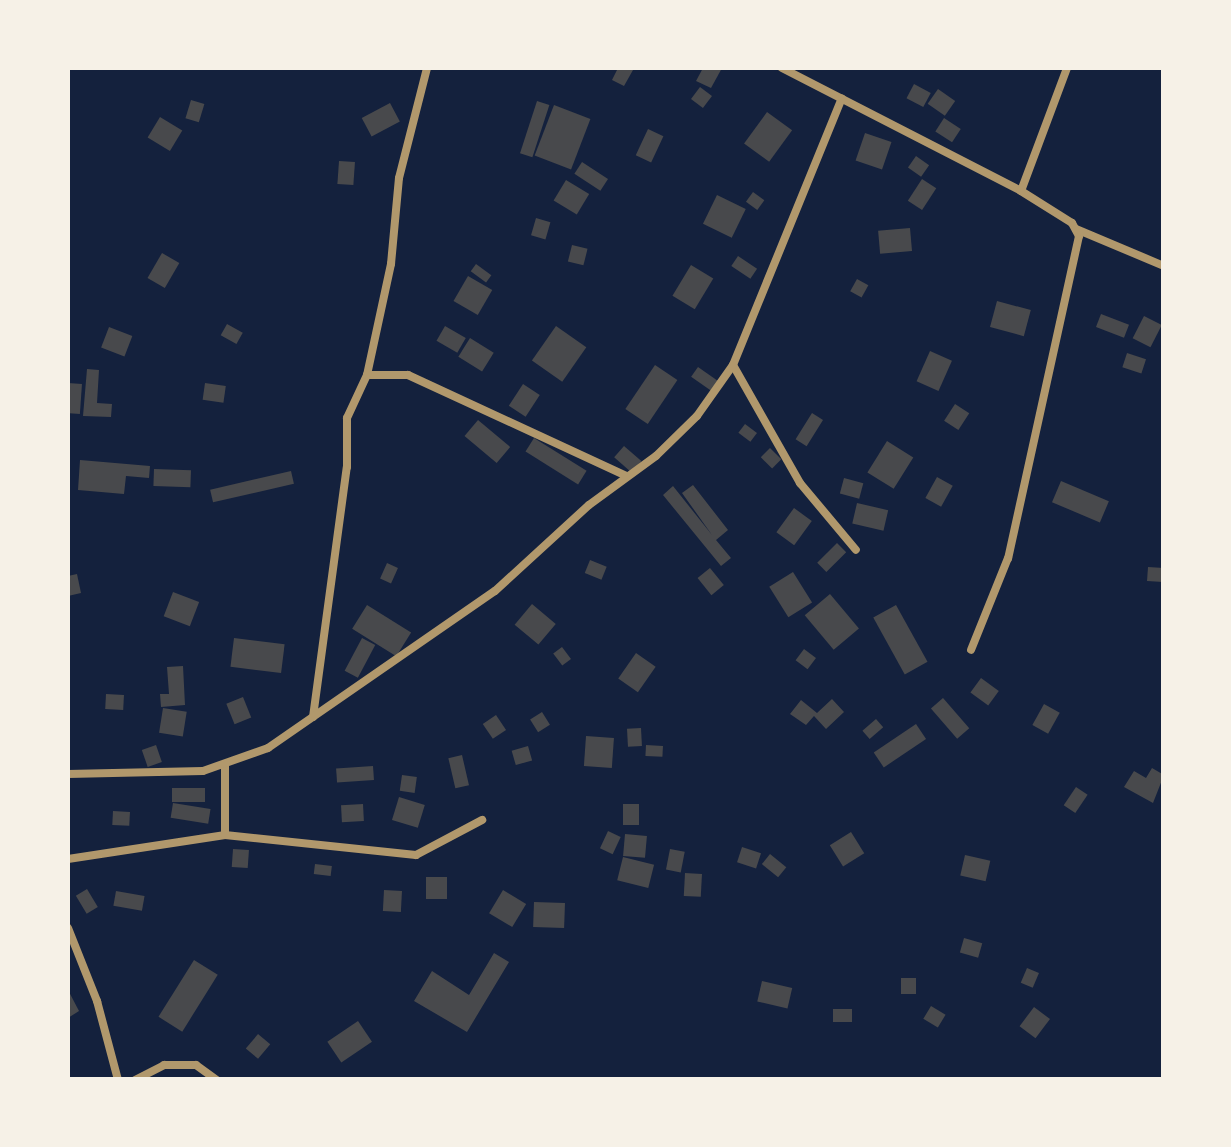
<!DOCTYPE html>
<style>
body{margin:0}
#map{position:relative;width:1231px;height:1147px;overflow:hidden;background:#14213d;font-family:"Work Sans",sans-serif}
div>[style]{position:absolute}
.building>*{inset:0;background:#48494c;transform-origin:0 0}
.minor>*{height:8px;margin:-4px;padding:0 4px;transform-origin:4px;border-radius:4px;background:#b1986c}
span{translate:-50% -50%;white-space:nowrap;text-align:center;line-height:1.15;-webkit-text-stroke:10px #f6f1e7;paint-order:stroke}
.frame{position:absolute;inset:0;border:70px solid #f6f1e7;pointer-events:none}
</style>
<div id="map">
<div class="building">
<i style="clip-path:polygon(618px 68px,633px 70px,624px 86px,612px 80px)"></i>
<i style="clip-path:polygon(703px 68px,722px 68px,711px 88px,696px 81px)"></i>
<i style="left:914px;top:84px;width:19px;height:16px;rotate:28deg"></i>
<i style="left:700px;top:87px;width:15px;height:15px;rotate:37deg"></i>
<i style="left:938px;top:89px;width:21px;height:18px;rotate:35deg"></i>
<i style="left:191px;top:100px;width:14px;height:19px;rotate:17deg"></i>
<i style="left:537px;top:101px;width:13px;height:55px;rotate:18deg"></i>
<i style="left:390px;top:103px;width:21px;height:32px;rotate:62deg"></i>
<i style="left:554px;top:105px;width:39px;height:54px;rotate:21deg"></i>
<i style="left:767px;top:112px;width:31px;height:39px;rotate:36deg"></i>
<i style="left:160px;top:117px;width:26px;height:24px;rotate:31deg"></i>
<i style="left:944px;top:118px;width:20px;height:16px;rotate:33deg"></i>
<i style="left:648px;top:129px;width:17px;height:29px;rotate:25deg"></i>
<i style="left:865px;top:133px;width:28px;height:29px;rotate:19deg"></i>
<i style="left:916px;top:156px;width:16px;height:14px;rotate:35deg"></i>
<i style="left:339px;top:161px;width:16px;height:23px;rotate:4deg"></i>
<i style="left:582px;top:162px;width:31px;height:14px;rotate:33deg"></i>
<i style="left:922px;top:179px;width:17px;height:26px;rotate:33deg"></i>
<i style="left:566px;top:180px;width:27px;height:24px;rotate:31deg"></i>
<i style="left:753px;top:192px;width:14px;height:12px;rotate:36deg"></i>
<i style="left:717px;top:195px;width:32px;height:32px;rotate:26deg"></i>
<i style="left:536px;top:218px;width:15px;height:18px;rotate:16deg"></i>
<i style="left:910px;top:228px;width:23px;height:32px;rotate:85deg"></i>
<i style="left:572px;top:245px;width:16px;height:17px;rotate:14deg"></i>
<i style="left:162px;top:253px;width:20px;height:29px;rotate:30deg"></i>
<i style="left:738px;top:256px;width:23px;height:12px;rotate:34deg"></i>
<i style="left:476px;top:264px;width:19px;height:9px;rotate:36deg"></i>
<i style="left:691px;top:265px;width:26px;height:36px;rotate:31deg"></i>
<i style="left:468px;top:276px;width:28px;height:29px;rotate:30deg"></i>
<i style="left:857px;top:279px;width:13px;height:14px;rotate:29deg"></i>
<i style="left:997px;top:301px;width:35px;height:27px;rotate:15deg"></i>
<i style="left:1101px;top:314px;width:30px;height:14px;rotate:21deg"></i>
<i style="left:1144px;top:316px;width:20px;height:25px;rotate:27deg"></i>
<i style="left:227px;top:324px;width:18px;height:13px;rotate:29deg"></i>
<i style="left:445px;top:326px;width:24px;height:17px;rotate:30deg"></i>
<i style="left:556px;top:326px;width:37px;height:42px;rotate:35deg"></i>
<i style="left:109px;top:327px;width:25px;height:22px;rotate:21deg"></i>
<i style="left:470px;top:338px;width:28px;height:22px;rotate:32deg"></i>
<i style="left:930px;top:351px;width:24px;height:33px;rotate:24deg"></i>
<i style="left:1127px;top:353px;width:20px;height:15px;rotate:18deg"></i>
<i style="left:655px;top:365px;width:27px;height:53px;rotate:34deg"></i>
<i style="left:698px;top:367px;width:24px;height:12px;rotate:35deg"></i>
<i style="clip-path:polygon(87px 369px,99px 370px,97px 403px,112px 404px,111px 417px,83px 416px)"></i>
<i style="left:68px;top:383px;width:14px;height:30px;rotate:4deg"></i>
<i style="left:205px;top:383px;width:21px;height:17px;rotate:8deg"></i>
<i style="left:523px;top:384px;width:20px;height:26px;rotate:33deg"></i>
<i style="left:955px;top:404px;width:17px;height:20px;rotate:33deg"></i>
<i style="left:812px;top:413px;width:13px;height:31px;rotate:32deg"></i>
<i style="left:478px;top:420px;width:42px;height:21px;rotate:40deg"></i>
<i style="left:745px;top:424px;width:15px;height:11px;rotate:37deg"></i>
<i style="left:534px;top:438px;width:62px;height:16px;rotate:32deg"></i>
<i style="left:887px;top:441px;width:31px;height:37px;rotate:32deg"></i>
<i style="left:624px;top:446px;width:23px;height:15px;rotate:41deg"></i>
<i style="left:770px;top:448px;width:16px;height:13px;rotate:45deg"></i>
<i style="clip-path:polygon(80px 460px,150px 466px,149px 478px,126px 476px,124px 494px,78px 490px)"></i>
<i style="left:154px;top:469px;width:37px;height:17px;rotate:2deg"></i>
<i style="left:291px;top:471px;width:13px;height:83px;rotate:77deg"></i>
<i style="left:937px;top:477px;width:18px;height:24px;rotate:29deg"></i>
<i style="left:844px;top:478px;width:20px;height:16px;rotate:15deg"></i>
<i style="left:1061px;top:481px;width:52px;height:23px;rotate:23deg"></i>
<i style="clip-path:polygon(693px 485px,728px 530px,716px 540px,731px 558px,721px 566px,663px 495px,673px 486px,712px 535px,682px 493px)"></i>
<i style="left:857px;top:503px;width:32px;height:21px;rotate:13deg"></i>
<i style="left:794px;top:508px;width:22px;height:30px;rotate:36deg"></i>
<i style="left:837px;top:543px;width:13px;height:28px;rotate:45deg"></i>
<i style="left:590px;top:560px;width:18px;height:14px;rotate:22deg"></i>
<i style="left:387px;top:563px;width:12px;height:17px;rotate:24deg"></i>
<i style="left:1148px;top:567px;width:16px;height:14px;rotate:4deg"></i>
<i style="left:710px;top:568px;width:22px;height:16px;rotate:51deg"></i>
<i style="left:793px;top:572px;width:36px;height:28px;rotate:58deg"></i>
<i style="clip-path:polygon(77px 574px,81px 593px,68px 596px,68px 576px)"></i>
<i style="left:173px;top:592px;width:28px;height:26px;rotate:21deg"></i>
<i style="left:830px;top:594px;width:45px;height:33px;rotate:50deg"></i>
<i style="left:532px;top:604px;width:31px;height:27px;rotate:40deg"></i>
<i style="left:367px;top:605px;width:52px;height:28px;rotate:32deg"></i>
<i style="left:896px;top:605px;width:65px;height:26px;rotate:61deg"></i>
<i style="left:234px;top:638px;width:51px;height:29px;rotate:7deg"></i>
<i style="left:362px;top:638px;width:15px;height:37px;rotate:28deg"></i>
<i style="left:562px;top:647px;width:15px;height:11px;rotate:53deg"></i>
<i style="left:804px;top:649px;width:15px;height:14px;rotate:37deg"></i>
<i style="left:636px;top:653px;width:24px;height:31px;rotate:35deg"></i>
<i style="clip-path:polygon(183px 666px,185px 705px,161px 707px,160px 694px,169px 694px,167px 667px)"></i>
<i style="left:981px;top:678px;width:22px;height:18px;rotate:36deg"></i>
<i style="left:106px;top:694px;width:18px;height:15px;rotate:3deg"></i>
<i style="left:243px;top:697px;width:22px;height:18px;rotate:68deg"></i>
<i style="left:943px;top:698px;width:40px;height:16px;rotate:49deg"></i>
<i style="clip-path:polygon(832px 699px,844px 712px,826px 729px,814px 716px,806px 725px,790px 714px,801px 700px,817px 713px)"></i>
<i style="left:1044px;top:704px;width:18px;height:24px;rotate:29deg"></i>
<i style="left:163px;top:708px;width:24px;height:25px;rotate:9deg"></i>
<i style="left:542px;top:712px;width:15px;height:14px;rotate:58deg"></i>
<i style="left:496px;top:715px;width:18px;height:16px;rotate:56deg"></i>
<i style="left:876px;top:719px;width:11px;height:18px;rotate:49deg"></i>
<i style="left:916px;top:724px;width:18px;height:51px;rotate:56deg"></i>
<i style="left:641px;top:728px;width:18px;height:14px;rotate:87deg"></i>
<i style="left:586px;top:736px;width:28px;height:30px;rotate:4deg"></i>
<i style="left:156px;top:745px;width:18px;height:15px;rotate:71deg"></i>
<i style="left:646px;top:745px;width:17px;height:11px;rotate:3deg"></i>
<i style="left:528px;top:746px;width:15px;height:17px;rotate:74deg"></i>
<i style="left:462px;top:755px;width:31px;height:14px;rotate:77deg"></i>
<i style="left:373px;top:766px;width:14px;height:37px;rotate:86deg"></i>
<i style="clip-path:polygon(1152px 768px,1164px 775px,1153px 803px,1124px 787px,1134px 771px,1146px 778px)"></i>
<i style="left:402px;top:775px;width:15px;height:16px;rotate:8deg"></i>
<i style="left:1076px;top:787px;width:14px;height:22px;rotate:34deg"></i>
<i style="left:172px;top:788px;width:33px;height:14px"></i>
<i style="left:399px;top:797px;width:27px;height:24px;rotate:17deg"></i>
<i style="left:173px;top:803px;width:38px;height:15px;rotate:9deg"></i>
<i style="left:363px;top:804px;width:17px;height:22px;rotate:87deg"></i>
<i style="left:623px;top:804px;width:16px;height:21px"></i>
<i style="left:113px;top:811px;width:17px;height:14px;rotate:3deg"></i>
<i style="left:608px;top:831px;width:14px;height:19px;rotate:25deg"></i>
<i style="left:851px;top:832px;width:25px;height:25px;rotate:58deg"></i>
<i style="left:625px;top:834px;width:22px;height:22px;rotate:5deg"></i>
<i style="left:742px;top:847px;width:20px;height:16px;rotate:18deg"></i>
<i style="left:233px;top:849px;width:16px;height:18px;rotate:4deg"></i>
<i style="left:670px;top:849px;width:15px;height:21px;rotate:11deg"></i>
<i style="left:770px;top:854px;width:21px;height:13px;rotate:39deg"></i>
<i style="left:965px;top:855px;width:26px;height:21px;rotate:13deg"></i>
<i style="left:623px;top:857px;width:32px;height:24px;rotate:14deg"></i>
<i style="left:315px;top:864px;width:17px;height:10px;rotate:7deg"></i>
<i style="left:685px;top:873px;width:17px;height:23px;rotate:3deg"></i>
<i style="left:426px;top:877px;width:21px;height:22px"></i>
<i style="left:87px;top:889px;width:21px;height:13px;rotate:59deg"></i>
<i style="left:384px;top:890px;width:18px;height:21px;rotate:3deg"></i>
<i style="left:503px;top:890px;width:27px;height:27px;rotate:31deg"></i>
<i style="left:116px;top:891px;width:29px;height:15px;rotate:10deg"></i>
<i style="left:534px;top:902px;width:31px;height:25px;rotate:2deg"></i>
<i style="left:964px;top:938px;width:19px;height:15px;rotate:16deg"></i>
<i style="clip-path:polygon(494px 953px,509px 962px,467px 1032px,414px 1001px,432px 971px,469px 995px)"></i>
<i style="left:194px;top:960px;width:28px;height:67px;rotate:32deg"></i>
<i style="left:1027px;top:968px;width:13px;height:16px;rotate:23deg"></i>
<i style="left:901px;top:978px;width:15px;height:16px"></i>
<i style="left:762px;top:981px;width:31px;height:21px;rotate:13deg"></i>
<i style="clip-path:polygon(68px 990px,79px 1011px,68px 1018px)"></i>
<i style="left:931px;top:1006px;width:17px;height:15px;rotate:31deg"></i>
<i style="left:1034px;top:1007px;width:20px;height:24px;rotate:37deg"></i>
<i style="left:833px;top:1009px;width:19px;height:13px"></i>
<i style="left:358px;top:1021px;width:25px;height:37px;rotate:56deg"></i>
<i style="left:258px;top:1034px;width:16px;height:19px;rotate:40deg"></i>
</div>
<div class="minor">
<i style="left:782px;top:68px;width:269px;rotate:27.2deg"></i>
<i style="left:1021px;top:191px;width:60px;rotate:32.1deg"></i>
<i style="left:1072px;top:223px;width:15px;rotate:62deg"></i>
<i style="left:1079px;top:236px;width:330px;rotate:102.4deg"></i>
<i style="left:1008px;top:558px;width:99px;rotate:111.9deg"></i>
<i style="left:1021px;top:191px;width:131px;rotate:-69.5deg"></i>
<i style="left:1076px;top:229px;width:95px;rotate:22.8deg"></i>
<i style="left:733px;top:365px;width:136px;rotate:60.4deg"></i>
<i style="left:800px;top:483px;width:87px;rotate:50.1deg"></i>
<i style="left:367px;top:375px;width:41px"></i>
<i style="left:408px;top:375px;width:241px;rotate:24.8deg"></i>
<i style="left:313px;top:717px;width:252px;rotate:-82.3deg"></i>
<i style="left:347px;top:467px;width:49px;rotate:-90deg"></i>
<i style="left:347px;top:418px;width:47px;rotate:-65.1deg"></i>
<i style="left:367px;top:375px;width:114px;rotate:-77.8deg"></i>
<i style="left:391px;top:264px;width:86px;rotate:-84.7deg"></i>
<i style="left:399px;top:178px;width:114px;rotate:-75.7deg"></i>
<i style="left:225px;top:766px;width:69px;rotate:90deg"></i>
<i style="left:68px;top:774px;width:135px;rotate:-1.3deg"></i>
<i style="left:203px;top:771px;width:69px;rotate:-19.5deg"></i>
<i style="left:268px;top:748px;width:276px;rotate:-34.7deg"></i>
<i style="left:495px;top:591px;width:127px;rotate:-42.5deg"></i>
<i style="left:589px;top:505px;width:83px;rotate:-36.2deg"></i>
<i style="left:656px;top:456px;width:57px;rotate:-44.3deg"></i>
<i style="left:697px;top:416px;width:62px;rotate:-54.8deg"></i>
<i style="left:733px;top:365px;width:288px;rotate:-67.8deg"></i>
<i style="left:68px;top:859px;width:159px;rotate:-8.7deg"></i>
<i style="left:225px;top:835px;width:192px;rotate:6deg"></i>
<i style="left:416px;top:855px;width:75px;rotate:-27.9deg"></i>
<i style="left:68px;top:928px;width:79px;rotate:68.3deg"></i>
<i style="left:97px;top:1001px;width:82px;rotate:75.1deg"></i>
<i style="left:135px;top:1080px;width:33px;rotate:-27deg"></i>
<i style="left:164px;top:1065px;width:32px"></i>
<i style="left:196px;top:1065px;width:26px;rotate:36deg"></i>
</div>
<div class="frame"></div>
</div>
